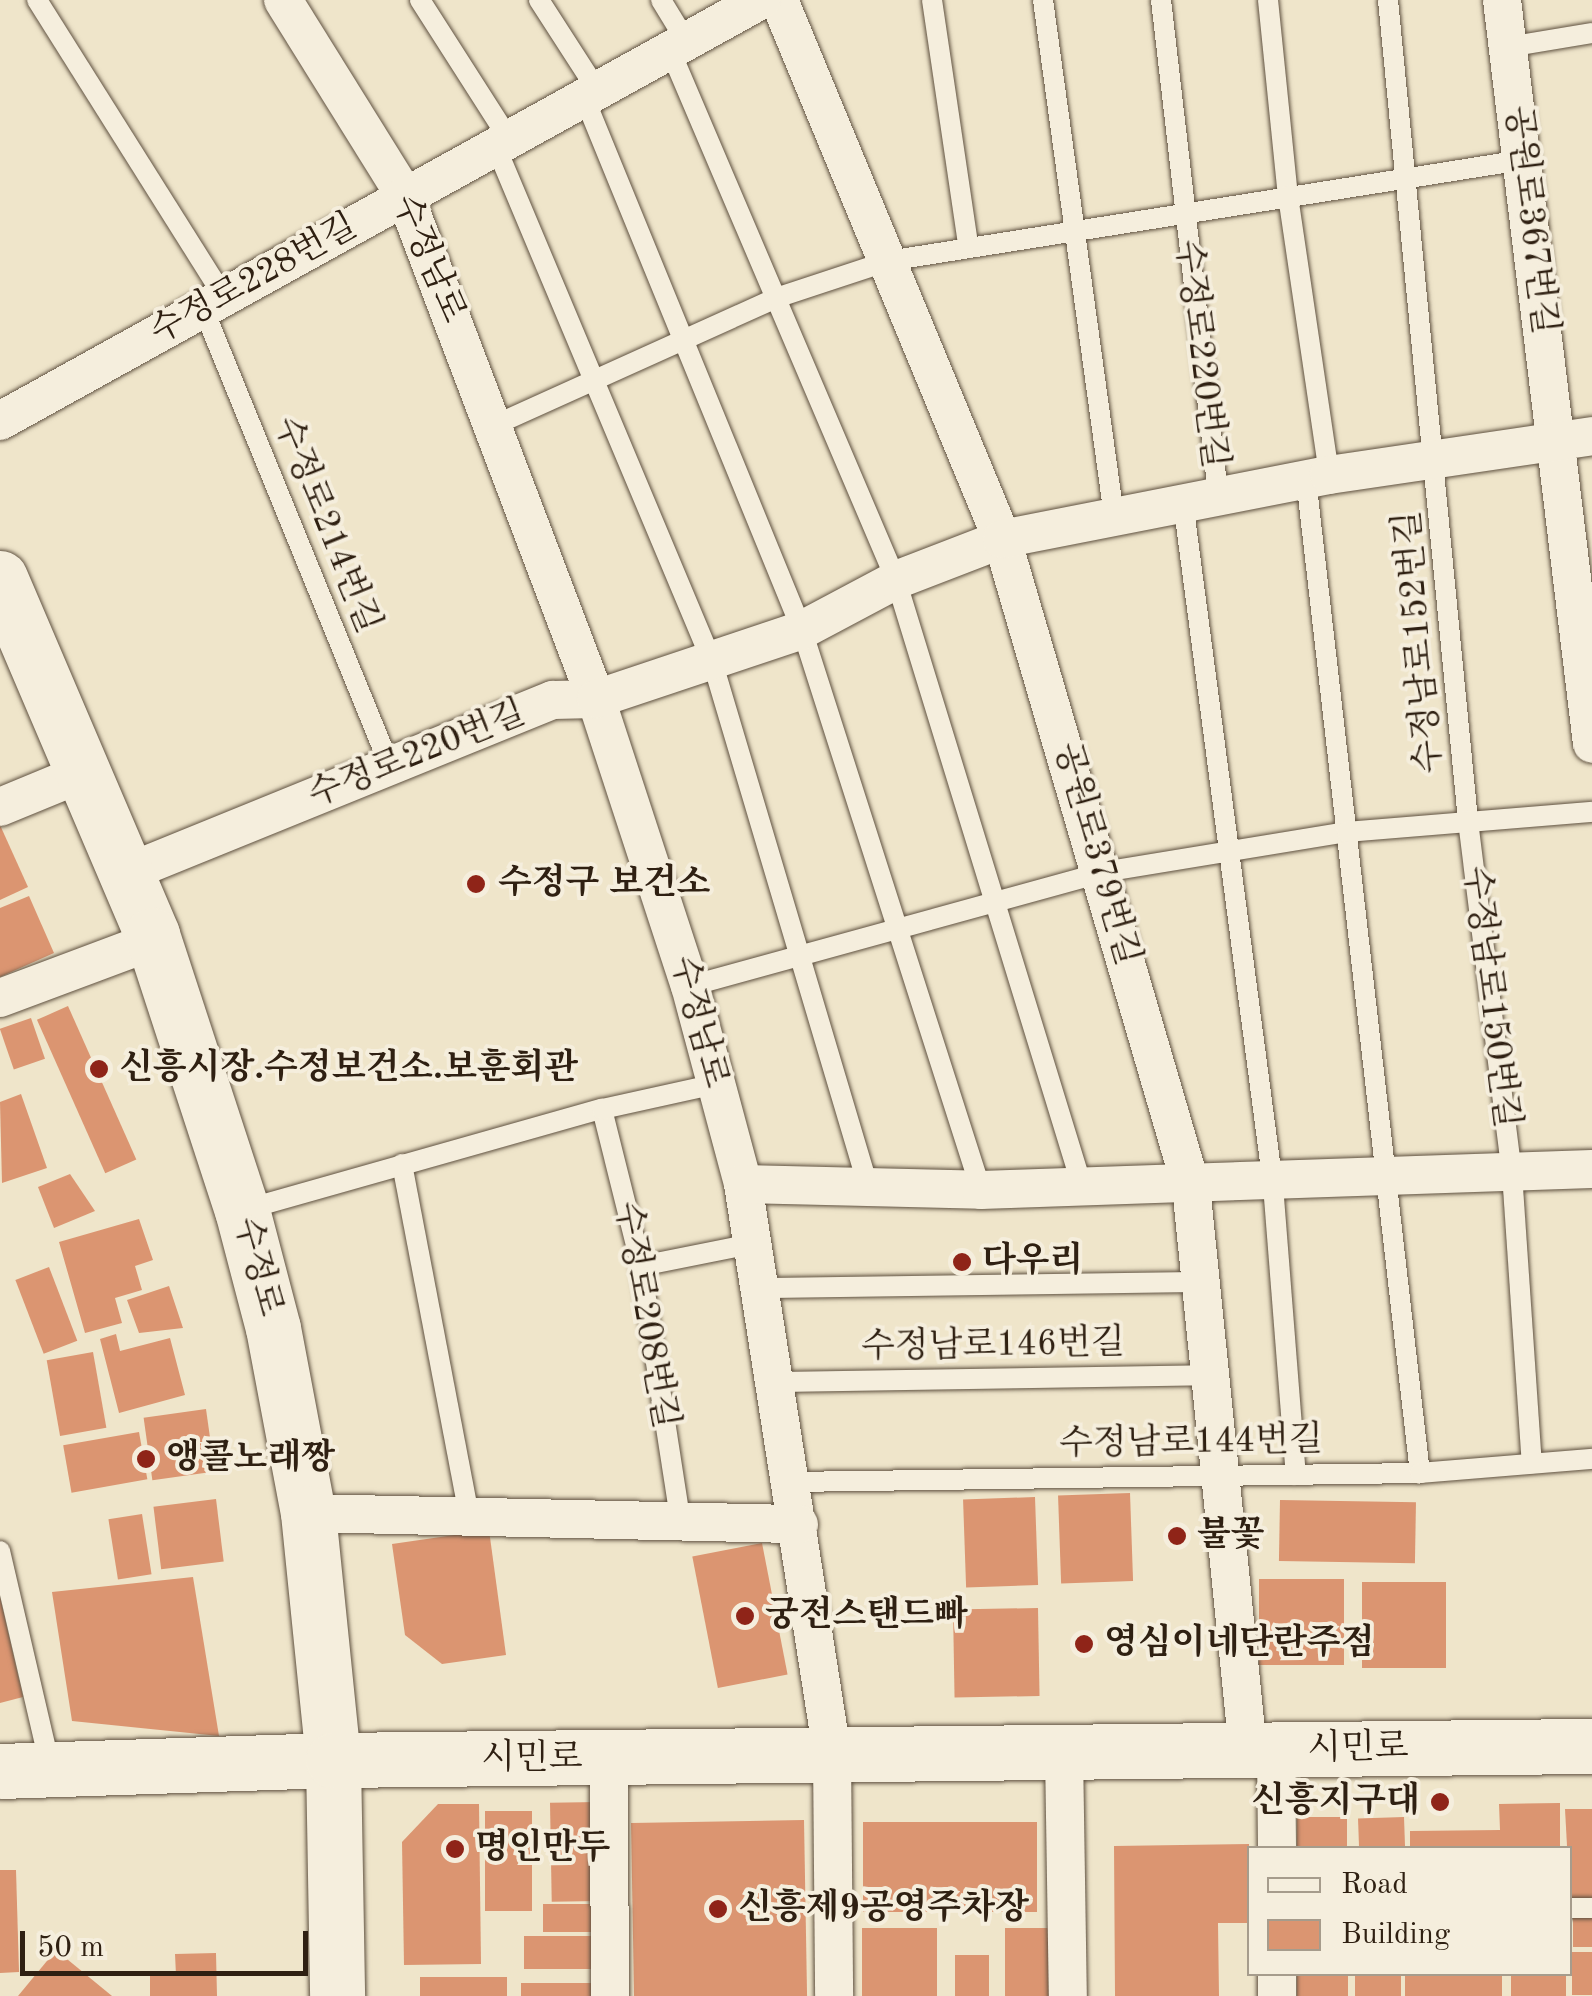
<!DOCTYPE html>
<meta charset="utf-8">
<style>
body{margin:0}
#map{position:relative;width:1592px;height:1996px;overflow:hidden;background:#efe5ca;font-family:"Old Standard TT","Noto Serif KR",serif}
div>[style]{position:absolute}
.building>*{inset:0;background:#db9571;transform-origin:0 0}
.roads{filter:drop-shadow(0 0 2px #5f5140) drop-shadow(0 0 2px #5f5140)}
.service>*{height:20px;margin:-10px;padding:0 10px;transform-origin:10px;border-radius:10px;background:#f5eedd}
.minor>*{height:38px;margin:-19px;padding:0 19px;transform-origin:19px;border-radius:19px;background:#f5eedd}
.secondary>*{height:55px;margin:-27.5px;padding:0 27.5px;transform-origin:27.5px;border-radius:27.5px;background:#f5eedd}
.dots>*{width:28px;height:28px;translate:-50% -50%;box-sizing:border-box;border:5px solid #f5eedd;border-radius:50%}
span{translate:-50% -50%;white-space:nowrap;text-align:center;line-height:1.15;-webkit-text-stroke:8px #f5eedd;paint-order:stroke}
.street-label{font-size:35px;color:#2f2012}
.poi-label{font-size:35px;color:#2f2012;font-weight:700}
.left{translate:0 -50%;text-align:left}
.right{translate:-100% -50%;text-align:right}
.legend{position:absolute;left:1247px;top:1846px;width:325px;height:130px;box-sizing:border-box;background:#f5eedd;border:2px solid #a69c8c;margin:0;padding:12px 18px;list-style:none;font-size:30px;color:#2f2012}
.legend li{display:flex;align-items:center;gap:20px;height:50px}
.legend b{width:50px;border:2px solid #a69c8c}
.scale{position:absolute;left:20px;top:1931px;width:288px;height:45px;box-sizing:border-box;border:5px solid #2f2012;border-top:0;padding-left:12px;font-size:30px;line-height:35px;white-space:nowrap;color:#2f2012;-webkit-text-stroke:8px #f5eedd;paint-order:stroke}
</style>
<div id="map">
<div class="building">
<i style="clip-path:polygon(0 825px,28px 887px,0 900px)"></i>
<i style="clip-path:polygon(29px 896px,54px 953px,0 977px,0 908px)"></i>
<i style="left:68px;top:1006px;width:168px;height:34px;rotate:66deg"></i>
<i style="left:31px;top:1018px;width:43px;height:33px;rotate:71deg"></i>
<i style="clip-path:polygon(21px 1094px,47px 1168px,2px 1183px,0 1102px)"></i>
<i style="clip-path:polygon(70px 1174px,95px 1211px,54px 1228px,38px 1187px)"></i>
<i style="clip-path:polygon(139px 1219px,153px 1260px,135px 1266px,142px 1290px,115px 1298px,122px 1323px,85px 1333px,59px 1242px)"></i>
<i style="left:49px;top:1267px;width:79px;height:36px;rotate:69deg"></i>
<i style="clip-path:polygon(169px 1286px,183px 1328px,139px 1333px,127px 1300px)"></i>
<i style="clip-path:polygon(116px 1334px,120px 1351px,170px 1338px,185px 1395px,119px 1413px,100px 1339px)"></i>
<i style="left:93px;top:1352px;width:77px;height:47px;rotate:80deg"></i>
<i style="left:206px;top:1409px;width:63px;height:63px;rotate:82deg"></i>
<i style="left:139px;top:1432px;width:48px;height:77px;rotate:80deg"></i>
<i style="left:1130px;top:1493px;width:88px;height:72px;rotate:88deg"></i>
<i style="left:1035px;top:1497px;width:88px;height:72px;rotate:88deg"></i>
<i style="left:216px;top:1499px;width:63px;height:63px;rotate:83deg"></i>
<i style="left:1280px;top:1500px;width:136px;height:61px;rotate:1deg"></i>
<i style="left:142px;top:1514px;width:61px;height:34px;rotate:81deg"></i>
<i style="clip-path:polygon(489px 1530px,506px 1655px,442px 1664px,405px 1635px,392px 1544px)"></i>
<i style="left:762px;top:1543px;width:134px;height:71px;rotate:79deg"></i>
<i style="clip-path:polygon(193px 1577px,219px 1736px,72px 1721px,52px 1592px)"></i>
<i style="left:1259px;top:1579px;width:85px;height:86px"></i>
<i style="left:1362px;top:1582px;width:84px;height:86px"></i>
<i style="clip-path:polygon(0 1597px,23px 1697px,0 1703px)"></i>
<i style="left:1038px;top:1608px;width:88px;height:85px;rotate:89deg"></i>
<i style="left:598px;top:1802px;width:99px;height:48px;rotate:89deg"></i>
<i style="clip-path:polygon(1560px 1803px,1560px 1848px,1410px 1848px,1410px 1831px,1500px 1830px,1499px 1804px)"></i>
<i style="clip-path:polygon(438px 1804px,479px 1804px,481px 1964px,404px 1965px,402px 1842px)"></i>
<i style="clip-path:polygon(1565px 1809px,1592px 1809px,1592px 1900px,1570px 1901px)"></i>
<i style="left:485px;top:1811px;width:47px;height:100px"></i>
<i style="left:1297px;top:1817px;width:50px;height:31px"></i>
<i style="left:1404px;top:1817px;width:31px;height:46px;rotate:88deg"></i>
<i style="left:804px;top:1820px;width:176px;height:173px;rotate:89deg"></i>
<i style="left:1037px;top:1822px;width:90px;height:174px;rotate:90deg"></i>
<i style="clip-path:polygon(1249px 1844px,1250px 1923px,1218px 1923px,1219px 1996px,1115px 1996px,1114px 1846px)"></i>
<i style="clip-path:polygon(0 1870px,16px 1870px,19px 1972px,0 1973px)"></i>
<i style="left:598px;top:1904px;width:28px;height:55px;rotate:90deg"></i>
<i style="left:1592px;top:1914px;width:33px;height:19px;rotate:90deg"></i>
<i style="left:862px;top:1928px;width:75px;height:68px"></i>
<i style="left:1005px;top:1928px;width:45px;height:68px"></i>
<i style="left:598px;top:1936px;width:33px;height:74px;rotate:90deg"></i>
<i style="clip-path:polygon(56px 1950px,112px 1996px,18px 1996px)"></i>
<i style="left:1592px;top:1952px;width:43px;height:20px;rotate:90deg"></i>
<i style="clip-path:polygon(216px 1953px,217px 1996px,150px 1996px,150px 1976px,176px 1975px,175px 1954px)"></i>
<i style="left:955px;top:1955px;width:34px;height:41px"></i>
<i style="left:1297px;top:1974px;width:51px;height:22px"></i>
<i style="left:1355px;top:1974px;width:46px;height:22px"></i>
<i style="left:1405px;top:1974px;width:97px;height:22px"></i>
<i style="left:1511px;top:1974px;width:55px;height:22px"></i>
<i style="left:507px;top:1977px;width:19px;height:87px;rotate:90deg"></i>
<i style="left:598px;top:1983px;width:13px;height:77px;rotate:90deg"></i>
</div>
<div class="roads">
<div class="service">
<i style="left:37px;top:0;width:351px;rotate:57.8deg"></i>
<i style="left:420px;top:0;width:165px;rotate:57.4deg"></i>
<i style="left:539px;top:0;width:107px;rotate:57.2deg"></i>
<i style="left:661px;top:0;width:48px;rotate:58.6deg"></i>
<i style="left:932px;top:0;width:247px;rotate:81.6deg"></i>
<i style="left:1043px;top:0;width:521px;rotate:82.17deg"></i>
<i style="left:1161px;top:0;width:499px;rotate:83.4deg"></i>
<i style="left:1268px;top:0;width:197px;rotate:84.2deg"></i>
<i style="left:1288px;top:196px;width:282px;rotate:81.6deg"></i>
<i style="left:1388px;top:0;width:825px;rotate:84.43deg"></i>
<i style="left:1468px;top:821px;width:355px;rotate:82.9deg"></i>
<i style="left:1512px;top:1173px;width:291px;rotate:86.1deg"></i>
<i style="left:1508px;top:47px;width:85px;rotate:-9.5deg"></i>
<i style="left:670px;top:50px;width:576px;rotate:66.91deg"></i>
<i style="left:896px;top:580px;width:634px;rotate:72.94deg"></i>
<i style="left:584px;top:97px;width:576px;rotate:67.76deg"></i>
<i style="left:802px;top:630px;width:588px;rotate:72.27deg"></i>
<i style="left:496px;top:147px;width:561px;rotate:67.23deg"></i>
<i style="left:713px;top:664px;width:545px;rotate:73.46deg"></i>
<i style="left:203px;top:308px;width:496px;rotate:67.8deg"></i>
<i style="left:495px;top:425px;width:312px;rotate:-24.3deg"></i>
<i style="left:779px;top:297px;width:115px;rotate:-18.3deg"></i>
<i style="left:888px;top:261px;width:642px;rotate:-9.05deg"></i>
<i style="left:1306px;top:479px;width:1001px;rotate:83.46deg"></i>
<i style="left:1183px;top:502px;width:689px;rotate:82.49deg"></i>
<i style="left:1273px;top:1185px;width:291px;rotate:85.5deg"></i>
<i style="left:690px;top:986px;width:428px;rotate:-15.4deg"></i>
<i style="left:1103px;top:872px;width:247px;rotate:-9.3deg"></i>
<i style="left:1347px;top:832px;width:246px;rotate:-4.7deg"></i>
<i style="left:602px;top:1109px;width:162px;rotate:76deg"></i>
<i style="left:641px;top:1266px;width:260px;rotate:81.2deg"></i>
<i style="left:402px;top:1164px;width:358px;rotate:79.2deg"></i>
<i style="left:244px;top:1210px;width:372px;rotate:-15.8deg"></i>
<i style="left:602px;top:1109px;width:117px;rotate:-12.4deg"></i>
<i style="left:641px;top:1266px;width:97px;rotate:-11.3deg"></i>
<i style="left:736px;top:1247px;width:18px;rotate:6deg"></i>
<i style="left:762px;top:1288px;width:441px;rotate:-0.8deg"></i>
<i style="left:774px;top:1382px;width:438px;rotate:-0.9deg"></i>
<i style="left:789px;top:1482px;width:631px;rotate:-0.82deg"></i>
<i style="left:1420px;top:1473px;width:173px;rotate:-4.7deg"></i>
<i style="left:0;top:1551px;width:221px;rotate:76.9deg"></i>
<i style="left:1570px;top:1908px;width:22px"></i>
</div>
<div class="minor">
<i style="left:283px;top:0;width:231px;rotate:58.1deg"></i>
<i style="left:405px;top:196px;width:538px;rotate:69.21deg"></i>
<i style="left:596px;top:699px;width:302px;rotate:71.9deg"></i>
<i style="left:690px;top:986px;width:205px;rotate:75deg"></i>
<i style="left:743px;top:1184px;width:576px;rotate:81.11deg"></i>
<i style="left:832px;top:1753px;width:243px;rotate:89.5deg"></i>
<i style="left:779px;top:0;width:583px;rotate:67.52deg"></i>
<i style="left:1002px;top:539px;width:674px;rotate:73.72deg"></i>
<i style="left:1191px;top:1186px;width:567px;rotate:84.23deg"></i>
<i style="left:1502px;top:0;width:749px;rotate:83.1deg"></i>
<i style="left:0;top:421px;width:870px;rotate:-28.95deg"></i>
<i style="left:0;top:807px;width:68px;rotate:-22.4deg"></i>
<i style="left:129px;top:872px;width:458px;rotate:-22.1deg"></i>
<i style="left:553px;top:700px;width:43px;rotate:-1.3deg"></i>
<i style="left:596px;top:699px;width:217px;rotate:-18.5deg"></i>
<i style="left:802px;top:630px;width:106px;rotate:-28deg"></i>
<i style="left:896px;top:580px;width:114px;rotate:-21.1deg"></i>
<i style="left:1002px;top:539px;width:333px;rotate:-11.1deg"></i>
<i style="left:1329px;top:475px;width:266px;rotate:-8.4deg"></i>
<i style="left:0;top:998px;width:143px;rotate:-20.5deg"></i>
<i style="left:743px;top:1184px;width:238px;rotate:1.4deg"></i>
<i style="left:981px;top:1190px;width:611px;rotate:-1.97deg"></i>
<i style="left:308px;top:1513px;width:491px;rotate:1.3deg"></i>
<i style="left:1276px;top:1750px;width:98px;rotate:89.4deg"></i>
<i style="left:1064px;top:1752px;width:244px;rotate:89.1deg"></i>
<i style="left:609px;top:1759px;width:237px;rotate:89.8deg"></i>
<i style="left:1277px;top:1974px;width:22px;rotate:90deg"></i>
</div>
<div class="secondary">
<i style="left:0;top:578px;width:388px;rotate:66.9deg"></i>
<i style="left:152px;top:935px;width:289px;rotate:71.9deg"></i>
<i style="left:242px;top:1210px;width:122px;rotate:75.3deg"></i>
<i style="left:273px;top:1328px;width:188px;rotate:79.3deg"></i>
<i style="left:308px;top:1513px;width:248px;rotate:84.2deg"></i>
<i style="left:333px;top:1760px;width:236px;rotate:89deg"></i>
<i style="left:0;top:1771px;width:333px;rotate:-1.9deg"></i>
<i style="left:333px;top:1760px;width:1259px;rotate:-0.64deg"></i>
</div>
</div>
<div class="dots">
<i style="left:476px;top:884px;background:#8f2418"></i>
<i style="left:99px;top:1069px;background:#8f2418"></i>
<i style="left:962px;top:1262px;background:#8f2418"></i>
<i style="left:146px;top:1459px;background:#8f2418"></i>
<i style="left:1177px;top:1536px;background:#8f2418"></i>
<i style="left:745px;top:1616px;background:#8f2418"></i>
<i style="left:1084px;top:1644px;background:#8f2418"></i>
<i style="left:1440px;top:1802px;background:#8f2418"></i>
<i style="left:455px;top:1849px;background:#8f2418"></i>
<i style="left:718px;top:1909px;background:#8f2418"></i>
</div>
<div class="street-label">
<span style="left:1530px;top:220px;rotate:83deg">공원로367번길</span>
<span style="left:428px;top:259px;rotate:67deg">수정남로</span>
<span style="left:254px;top:280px;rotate:-29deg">수정로228번길</span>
<span style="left:1200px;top:354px;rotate:83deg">수정로220번길</span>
<span style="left:326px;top:525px;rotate:68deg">수정로214번길</span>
<span style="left:1420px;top:642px;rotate:-95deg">수정남로152번길</span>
<span style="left:417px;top:755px;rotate:-22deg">수정로220번길</span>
<span style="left:1096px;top:854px;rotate:74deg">공원로379번길</span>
<span style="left:1490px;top:997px;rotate:83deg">수정남로150번길</span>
<span style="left:698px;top:1022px;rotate:75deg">수정남로</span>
<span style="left:257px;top:1267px;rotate:75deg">수정로</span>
<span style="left:645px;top:1315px;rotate:80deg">수정로208번길</span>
<span style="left:993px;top:1346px;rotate:-1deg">수정남로146번길</span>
<span style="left:1191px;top:1443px;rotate:-1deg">수정남로144번길</span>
<span style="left:1358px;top:1749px;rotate:-1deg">시민로</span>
<span style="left:532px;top:1759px">시민로</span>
</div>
<div class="poi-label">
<span class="left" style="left:498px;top:884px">수정구 보건소</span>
<span class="left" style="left:119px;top:1069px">신흥시장.수정보건소.보훈회관</span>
<span class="left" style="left:982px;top:1262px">다우리</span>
<span class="left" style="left:166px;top:1459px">앵콜노래짱</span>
<span class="left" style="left:1197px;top:1536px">불꽃</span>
<span class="left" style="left:765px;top:1616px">궁전스탠드빠</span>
<span class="left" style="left:1104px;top:1644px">영심이네단란주점</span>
<span class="right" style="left:1420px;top:1802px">신흥지구대</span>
<span class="left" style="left:475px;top:1849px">명인만두</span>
<span class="left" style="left:738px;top:1909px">신흥제9공영주차장</span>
</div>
<ul class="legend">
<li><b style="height:12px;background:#f5eedd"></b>Road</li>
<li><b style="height:28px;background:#db9571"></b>Building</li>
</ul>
<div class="scale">50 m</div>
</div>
